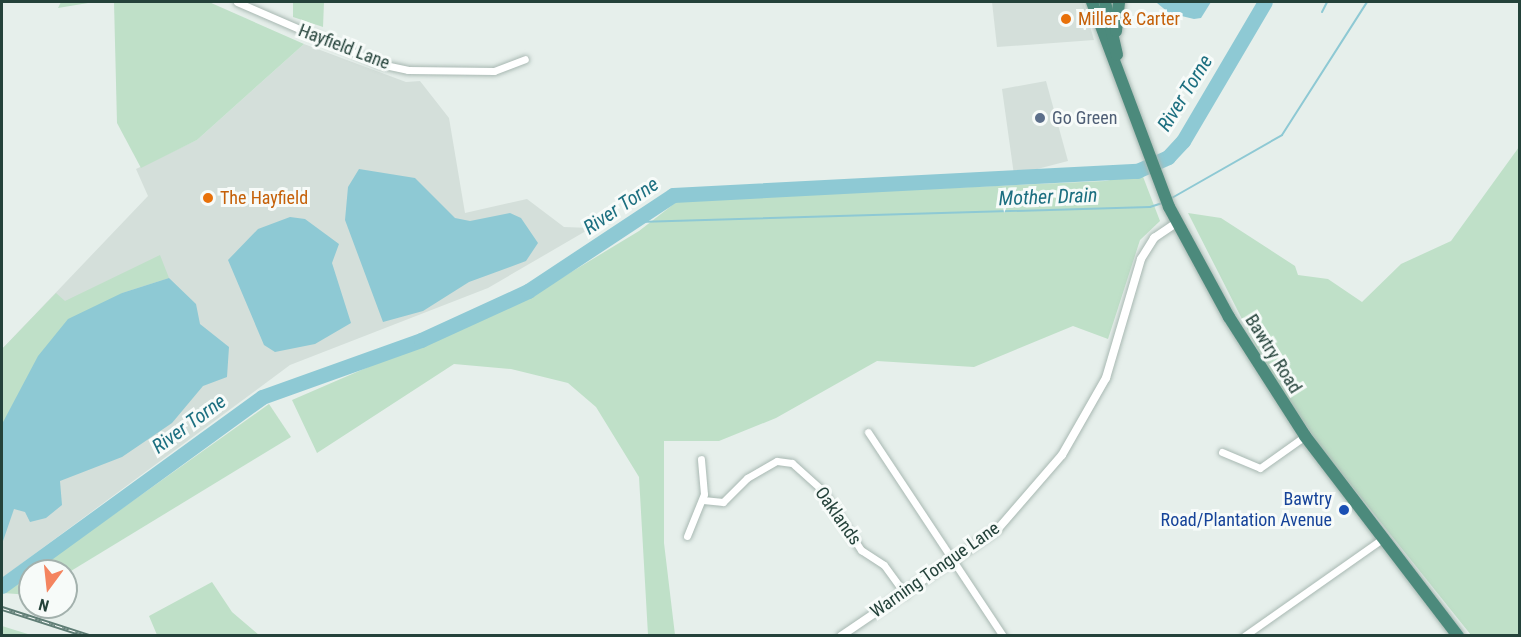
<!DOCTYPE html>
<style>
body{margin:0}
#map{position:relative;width:1521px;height:637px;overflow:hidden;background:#e6efeb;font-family:"Roboto Condensed",sans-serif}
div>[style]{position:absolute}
.built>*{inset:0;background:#d4dfda}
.green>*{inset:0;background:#bfe0c8}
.water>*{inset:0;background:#8ec9d4}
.stream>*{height:2px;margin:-1px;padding:0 1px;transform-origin:1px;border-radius:1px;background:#8ec9d4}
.river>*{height:15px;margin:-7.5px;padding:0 7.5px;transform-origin:7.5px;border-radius:7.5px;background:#8ec9d4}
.roads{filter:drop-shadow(0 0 2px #a8b8b2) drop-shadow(0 0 2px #a8b8b2)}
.minor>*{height:7px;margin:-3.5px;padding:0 3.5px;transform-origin:3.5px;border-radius:3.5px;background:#fff}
.tertiary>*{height:8px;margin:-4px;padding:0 4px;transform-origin:4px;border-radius:4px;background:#fff}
.trunk>*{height:12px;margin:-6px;padding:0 6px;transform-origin:6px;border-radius:6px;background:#4c8a7c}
.rail>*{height:4.5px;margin-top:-2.25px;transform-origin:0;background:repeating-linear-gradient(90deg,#f7fbf9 0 7px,#5f7d75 0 14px);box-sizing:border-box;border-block:2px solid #5f7d75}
.dots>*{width:16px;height:16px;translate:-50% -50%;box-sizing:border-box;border:3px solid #f7fbf9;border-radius:50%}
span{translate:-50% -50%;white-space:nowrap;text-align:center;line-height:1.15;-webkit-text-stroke:6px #f7fbf9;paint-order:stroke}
.food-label{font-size:18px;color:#c56008}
.left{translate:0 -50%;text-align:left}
.street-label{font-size:18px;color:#24423a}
.service-label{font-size:18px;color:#4e5e75}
.transit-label{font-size:18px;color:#164399}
.right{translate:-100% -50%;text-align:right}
.water-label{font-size:20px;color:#1c6f80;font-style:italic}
.frame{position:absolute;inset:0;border:3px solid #24423a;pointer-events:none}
.north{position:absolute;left:18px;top:559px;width:60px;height:60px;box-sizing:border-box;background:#f7fbf9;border:2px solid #a3b1ad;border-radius:50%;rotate:195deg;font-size:16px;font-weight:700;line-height:24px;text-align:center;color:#24423a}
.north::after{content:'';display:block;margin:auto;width:21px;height:27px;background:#f4845f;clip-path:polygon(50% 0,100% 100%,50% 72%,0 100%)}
</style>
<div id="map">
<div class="built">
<i style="clip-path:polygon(992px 2px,1083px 2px,1094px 40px,997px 47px)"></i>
<i style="clip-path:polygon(304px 44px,406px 82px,420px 81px,449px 118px,465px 213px,527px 199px,564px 227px,591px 228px,488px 288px,290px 365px,2px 578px,2px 349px,148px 196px,136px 169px,197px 140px)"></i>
<i style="clip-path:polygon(1046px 81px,1068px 161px,1014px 175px,1002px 89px)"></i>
</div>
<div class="green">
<i style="clip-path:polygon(61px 2px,94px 2px,58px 8px)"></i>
<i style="clip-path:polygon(114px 2px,209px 2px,304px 44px,197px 140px,141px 168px,117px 123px)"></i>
<i style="clip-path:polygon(293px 2px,324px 2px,323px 27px,293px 17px)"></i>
<i style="clip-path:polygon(1519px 147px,1519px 635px,1471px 635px,1322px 449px,1267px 368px,1188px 213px,1221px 218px,1295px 266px,1298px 275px,1328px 279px,1362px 302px,1401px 264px,1451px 241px)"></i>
<i style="clip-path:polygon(1142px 174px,1160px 221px,1140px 240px,1108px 339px,1073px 326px,974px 367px,877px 361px,776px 418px,719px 441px,664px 441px,664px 543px,675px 635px,648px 635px,639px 477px,596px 407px,568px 383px,511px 369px,454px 364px,317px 453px,292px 400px,530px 297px,639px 231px,679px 200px,1105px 181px)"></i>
<i style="clip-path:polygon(160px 255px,169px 278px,122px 293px,2px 424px,2px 349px,56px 293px,65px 301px)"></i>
<i style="clip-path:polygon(269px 404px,291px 437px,66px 574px,34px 571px)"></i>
<i style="clip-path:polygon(30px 573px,30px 595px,3px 593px)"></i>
<i style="clip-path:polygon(212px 582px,232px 612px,259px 635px,157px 635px,149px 616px)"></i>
<i style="clip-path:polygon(2px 626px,31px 635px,2px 635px)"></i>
</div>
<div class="water">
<i style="clip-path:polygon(1211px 2px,1201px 18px,1194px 19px,1169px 13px,1157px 3px)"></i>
<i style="clip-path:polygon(359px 169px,415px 178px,455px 218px,470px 221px,510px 213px,521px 218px,538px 243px,526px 261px,469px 282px,423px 311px,383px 322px,345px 220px,348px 187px)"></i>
<i style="clip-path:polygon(290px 217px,305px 219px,339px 244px,332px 263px,351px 323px,315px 344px,275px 352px,264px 345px,228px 260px,258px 229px)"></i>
<i style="clip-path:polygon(169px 278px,196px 304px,200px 324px,229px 347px,227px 377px,203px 386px,172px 423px,122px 457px,60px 481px,62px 505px,46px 518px,30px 522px,25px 512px,14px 509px,2px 544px,2px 424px,38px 356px,68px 319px,122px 293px)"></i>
</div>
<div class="stream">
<i style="left:1322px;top:12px;width:11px;rotate:-63deg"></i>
<i style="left:1170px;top:199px;width:129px;rotate:-29.7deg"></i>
<i style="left:1282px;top:135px;width:158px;rotate:-57.4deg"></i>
<i style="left:638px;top:222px;width:512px;rotate:-1.68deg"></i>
<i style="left:1150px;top:207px;width:13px;rotate:-18deg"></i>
</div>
<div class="river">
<i style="left:2px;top:586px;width:321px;rotate:-36deg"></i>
<i style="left:262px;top:397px;width:169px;rotate:-19.7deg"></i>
<i style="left:421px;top:340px;width:118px;rotate:-24.6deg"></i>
<i style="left:528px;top:291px;width:174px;rotate:-33.5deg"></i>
<i style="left:673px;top:195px;width:465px;rotate:-3deg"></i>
<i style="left:1137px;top:171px;width:34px;rotate:-24deg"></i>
<i style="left:1168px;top:157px;width:22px;rotate:-47deg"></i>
<i style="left:1183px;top:141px;width:161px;rotate:-59.5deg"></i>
</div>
<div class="roads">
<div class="minor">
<i style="left:237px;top:2px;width:156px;rotate:23.4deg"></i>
<i style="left:380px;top:64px;width:29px;rotate:12deg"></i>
<i style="left:408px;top:70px;width:86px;rotate:0.7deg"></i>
<i style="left:494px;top:71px;width:33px;rotate:-21deg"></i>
<i style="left:868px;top:432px;width:245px;rotate:56.5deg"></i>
<i style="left:1222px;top:452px;width:41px;rotate:22.8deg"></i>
<i style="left:1260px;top:468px;width:55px;rotate:-35.4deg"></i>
<i style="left:703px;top:500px;width:20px;rotate:6deg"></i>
<i style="left:723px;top:502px;width:34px;rotate:-45deg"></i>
<i style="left:747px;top:478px;width:34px;rotate:-30deg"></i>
<i style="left:777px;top:461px;width:15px;rotate:8deg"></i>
<i style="left:792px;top:463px;width:40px;rotate:42deg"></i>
<i style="left:822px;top:490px;width:72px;rotate:57deg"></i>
<i style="left:861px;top:550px;width:27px;rotate:33deg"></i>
<i style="left:884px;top:565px;width:36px;rotate:54deg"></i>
<i style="left:687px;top:536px;width:45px;rotate:-68deg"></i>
<i style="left:704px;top:494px;width:35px;rotate:-95deg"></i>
<i style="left:1244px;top:636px;width:169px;rotate:-35.1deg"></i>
</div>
<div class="tertiary">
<i style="left:841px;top:636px;width:189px;rotate:-34.2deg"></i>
<i style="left:997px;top:530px;width:99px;rotate:-49.1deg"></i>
<i style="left:1062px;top:455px;width:89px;rotate:-60.3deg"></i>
<i style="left:1106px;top:378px;width:124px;rotate:-73.6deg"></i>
<i style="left:1141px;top:259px;width:25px;rotate:-58deg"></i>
<i style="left:1154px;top:238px;width:29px;rotate:-34deg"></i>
</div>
<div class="trunk">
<i style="left:1092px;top:2px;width:219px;rotate:69.4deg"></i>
<i style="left:1169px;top:207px;width:125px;rotate:61.4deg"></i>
<i style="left:1229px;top:317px;width:141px;rotate:57.4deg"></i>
<i style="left:1305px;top:436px;width:252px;rotate:52.6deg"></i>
<i style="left:1105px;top:2px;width:54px;rotate:77.2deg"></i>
<i style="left:1116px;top:31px;width:29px;rotate:-84deg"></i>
</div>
</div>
<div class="rail">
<i style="left:2px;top:608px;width:91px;rotate:17.8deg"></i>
</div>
<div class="dots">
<i style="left:1066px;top:19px;background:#e8710a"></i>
<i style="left:1040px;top:118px;background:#5c6f8a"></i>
<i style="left:208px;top:198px;background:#e8710a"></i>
<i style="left:1344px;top:510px;background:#1a4fb4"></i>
</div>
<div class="food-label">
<span class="left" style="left:1078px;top:19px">Miller &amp; Carter</span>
<span class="left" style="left:220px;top:198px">The Hayfield</span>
</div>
<div class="street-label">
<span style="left:344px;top:47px;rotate:21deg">Hayfield Lane</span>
<span style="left:1273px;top:354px;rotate:58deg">Bawtry Road</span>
<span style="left:838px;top:516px;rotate:55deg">Oaklands</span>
<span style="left:935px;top:570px;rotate:-35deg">Warning Tongue Lane</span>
</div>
<div class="service-label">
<span class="left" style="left:1052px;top:118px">Go Green</span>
</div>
<div class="transit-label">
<span class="right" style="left:1332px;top:510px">Bawtry<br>Road/Plantation Avenue</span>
</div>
<div class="water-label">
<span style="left:1185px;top:93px;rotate:-58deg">River Torne</span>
<span style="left:1048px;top:197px;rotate:-2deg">Mother Drain</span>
<span style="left:621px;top:206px;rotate:-34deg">River Torne</span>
<span style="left:189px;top:424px;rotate:-36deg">River Torne</span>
</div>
<div class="frame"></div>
<div class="north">N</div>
</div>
